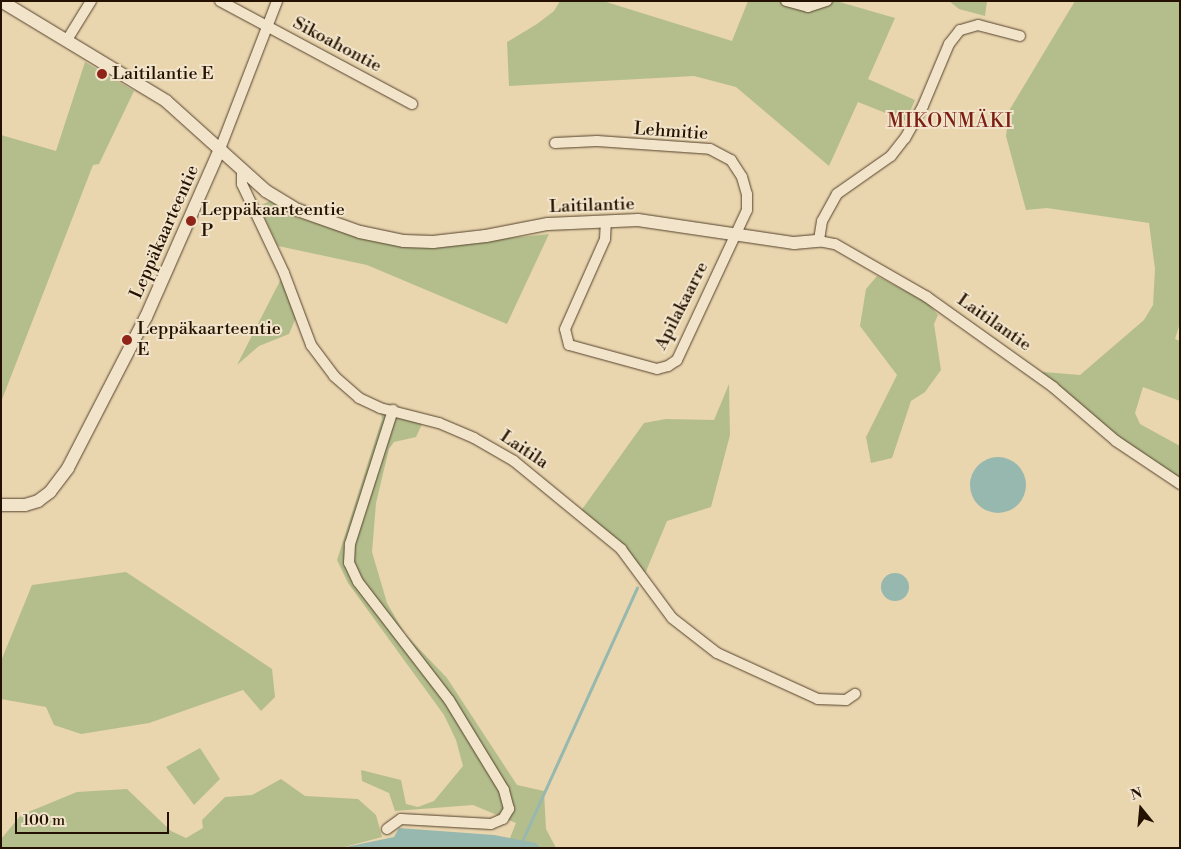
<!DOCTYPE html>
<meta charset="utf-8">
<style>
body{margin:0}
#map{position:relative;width:1181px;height:849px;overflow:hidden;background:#e9d5ae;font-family:"Libre Bodoni",serif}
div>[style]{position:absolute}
.green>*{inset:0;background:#b4be8c}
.water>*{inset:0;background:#97b8ae}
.round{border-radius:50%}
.stream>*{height:3px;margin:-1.5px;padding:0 1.5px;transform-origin:1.5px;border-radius:1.5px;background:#97b8ae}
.roads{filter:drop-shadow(0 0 1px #55422c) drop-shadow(0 0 1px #55422c)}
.minor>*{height:10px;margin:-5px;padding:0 5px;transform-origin:5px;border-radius:5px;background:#f1e4ca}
.tertiary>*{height:12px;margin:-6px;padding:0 6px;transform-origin:6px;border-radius:6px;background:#f1e4ca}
.dots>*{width:14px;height:14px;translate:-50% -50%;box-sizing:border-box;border:2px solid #f1e4ca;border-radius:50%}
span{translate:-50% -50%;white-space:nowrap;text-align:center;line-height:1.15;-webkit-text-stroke:4px #f1e4ca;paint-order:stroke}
.street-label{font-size:18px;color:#241100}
.poi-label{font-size:18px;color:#241100}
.left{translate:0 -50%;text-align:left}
.neighbourhood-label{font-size:19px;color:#7a1f14;letter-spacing:1px}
.frame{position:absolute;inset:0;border:2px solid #241100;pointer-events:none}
.north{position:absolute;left:1116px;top:784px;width:50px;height:50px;-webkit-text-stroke:4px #f1e4ca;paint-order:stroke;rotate:343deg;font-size:14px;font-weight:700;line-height:20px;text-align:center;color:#241100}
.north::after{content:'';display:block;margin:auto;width:18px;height:22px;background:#241100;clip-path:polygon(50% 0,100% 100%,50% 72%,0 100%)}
.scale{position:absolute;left:15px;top:812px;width:154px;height:22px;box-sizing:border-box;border:2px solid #241100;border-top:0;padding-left:6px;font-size:15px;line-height:18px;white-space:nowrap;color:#241100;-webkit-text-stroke:4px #f1e4ca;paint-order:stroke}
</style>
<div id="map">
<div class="green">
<i style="clip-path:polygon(560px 1px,603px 1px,732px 41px,748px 1px,786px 1px,799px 6px,836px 1px,895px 18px,868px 79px,915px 100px,906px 121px,858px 102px,829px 166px,736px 87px,694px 76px,509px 86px,507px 42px,537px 24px,554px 11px)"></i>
<i style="clip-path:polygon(949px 1px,987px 1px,985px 16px,959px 9px)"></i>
<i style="clip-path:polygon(1075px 1px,1180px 1px,1180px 323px,1175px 339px,1180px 341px,1180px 401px,1143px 387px,1135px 413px,1140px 424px,1180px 446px,1180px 484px,1031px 371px,1080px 375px,1144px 320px,1153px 305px,1155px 269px,1149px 223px,1047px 208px,1026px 210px,1006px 136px,1010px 109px)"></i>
<i style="clip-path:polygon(85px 62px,134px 91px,99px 164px,93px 165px,1px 402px,1px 135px,56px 151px)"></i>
<i style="clip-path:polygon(270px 201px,296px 217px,360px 237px,434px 246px,549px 234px,507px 324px,367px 265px,278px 246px,259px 206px)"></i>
<i style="clip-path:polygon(284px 273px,298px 313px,289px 334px,259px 346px,237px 365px)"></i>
<i style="clip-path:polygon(877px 276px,928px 303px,938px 315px,934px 324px,941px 370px,925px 392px,911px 401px,892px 458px,871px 463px,866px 437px,897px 375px,860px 326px,866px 289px)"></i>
<i style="clip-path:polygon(729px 384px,730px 435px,711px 507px,667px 521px,642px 581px,621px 549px,578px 515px,644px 423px,666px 419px,714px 420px)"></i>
<i style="clip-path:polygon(380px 408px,439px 423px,422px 424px,416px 437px,394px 442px,389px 449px,376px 503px,372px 552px,387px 603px,405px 634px,447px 678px,517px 785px,544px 791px,546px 829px,556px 848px,506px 848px,516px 823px,473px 805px,395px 811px,389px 793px,362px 781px,361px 770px,401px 780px,406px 804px,418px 807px,434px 801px,463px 766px,456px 740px,444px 715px,348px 583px,337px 560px,382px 419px)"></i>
<i style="clip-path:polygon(126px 572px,272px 669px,275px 697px,261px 711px,243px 690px,149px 723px,81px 734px,54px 725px,46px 707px,1px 699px,1px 661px,32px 585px)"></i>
<i style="clip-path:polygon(200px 748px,220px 779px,194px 805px,166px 767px)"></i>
<i style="clip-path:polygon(281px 779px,305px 796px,358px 799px,376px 815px,382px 837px,341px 848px,1px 848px,1px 839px,21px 815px,77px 792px,127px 789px,171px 831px,186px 838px,203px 828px,202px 820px,225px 797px,252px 795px)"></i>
</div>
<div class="water">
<i class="round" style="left:970px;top:457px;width:56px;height:56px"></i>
<i class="round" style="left:881px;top:573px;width:28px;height:28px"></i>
<i style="clip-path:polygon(399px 828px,494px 835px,536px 843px,540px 848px,341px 848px,394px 837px)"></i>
</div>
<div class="stream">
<i style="left:523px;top:839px;width:276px;rotate:-65.6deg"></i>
</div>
<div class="roads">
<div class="minor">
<i style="left:220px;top:1px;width:218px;rotate:28.2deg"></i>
<i style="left:786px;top:1px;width:23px;rotate:15deg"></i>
<i style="left:808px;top:7px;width:20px;rotate:-18deg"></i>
<i style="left:1020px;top:36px;width:43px;rotate:-165.3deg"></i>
<i style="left:978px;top:25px;width:19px;rotate:164deg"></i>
<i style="left:960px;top:30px;width:18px;rotate:128deg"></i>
<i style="left:949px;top:44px;width:67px;rotate:112.8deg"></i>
<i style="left:923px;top:106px;width:37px;rotate:119deg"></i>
<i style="left:905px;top:138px;width:23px;rotate:128deg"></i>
<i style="left:891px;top:156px;width:66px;rotate:144.9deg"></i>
<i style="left:837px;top:194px;width:31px;rotate:119deg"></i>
<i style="left:822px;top:221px;width:20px;rotate:99deg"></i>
<i style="left:819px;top:241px;width:16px;rotate:11deg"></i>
<i style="left:835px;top:244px;width:106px;rotate:29.9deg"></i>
<i style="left:927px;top:297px;width:155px;rotate:35.5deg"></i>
<i style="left:1053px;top:387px;width:83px;rotate:40.6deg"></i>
<i style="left:1116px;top:441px;width:77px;rotate:33.9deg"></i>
<i style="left:67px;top:40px;width:46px;rotate:-58.4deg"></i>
<i style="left:555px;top:143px;width:42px;rotate:-2.7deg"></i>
<i style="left:597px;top:141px;width:113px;rotate:4deg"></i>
<i style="left:710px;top:149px;width:24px;rotate:28deg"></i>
<i style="left:731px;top:160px;width:20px;rotate:57deg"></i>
<i style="left:742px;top:177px;width:18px;rotate:74deg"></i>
<i style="left:747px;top:194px;width:16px;rotate:90deg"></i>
<i style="left:747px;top:210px;width:166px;rotate:115deg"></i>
<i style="left:677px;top:360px;width:11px;rotate:146deg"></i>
<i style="left:668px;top:366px;width:11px;rotate:165deg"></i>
<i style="left:657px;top:369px;width:91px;rotate:-164.7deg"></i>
<i style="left:569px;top:345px;width:16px;rotate:-104deg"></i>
<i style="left:565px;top:329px;width:98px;rotate:-66deg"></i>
<i style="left:605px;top:239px;width:18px;rotate:-87deg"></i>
<i style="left:220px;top:149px;width:159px;rotate:-68.9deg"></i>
<i style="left:242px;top:172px;width:12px;rotate:90deg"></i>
<i style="left:242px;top:184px;width:98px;rotate:64.7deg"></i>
<i style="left:284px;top:273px;width:77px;rotate:69.4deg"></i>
<i style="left:311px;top:345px;width:39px;rotate:53deg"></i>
<i style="left:334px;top:376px;width:33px;rotate:41deg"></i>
<i style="left:359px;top:398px;width:23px;rotate:25deg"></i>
<i style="left:380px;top:408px;width:61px;rotate:14.3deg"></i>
<i style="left:439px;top:423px;width:38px;rotate:23deg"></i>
<i style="left:474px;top:438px;width:46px;rotate:29.9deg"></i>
<i style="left:514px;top:461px;width:139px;rotate:39.4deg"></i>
<i style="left:621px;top:549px;width:86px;rotate:53.5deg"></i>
<i style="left:672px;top:618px;width:57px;rotate:37.9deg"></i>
<i style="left:717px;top:653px;width:111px;rotate:24.5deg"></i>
<i style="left:818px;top:699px;width:28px;rotate:2deg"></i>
<i style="left:846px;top:700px;width:11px;rotate:-34deg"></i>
<i style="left:387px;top:829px;width:17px;rotate:-36deg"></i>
<i style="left:401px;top:819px;width:90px;rotate:3.2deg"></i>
<i style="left:491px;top:824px;width:13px;rotate:-23deg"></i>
<i style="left:503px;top:819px;width:12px;rotate:-59deg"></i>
<i style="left:509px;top:809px;width:20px;rotate:-105deg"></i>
<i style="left:504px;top:790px;width:105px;rotate:-121.4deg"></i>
<i style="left:449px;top:700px;width:149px;rotate:-127.6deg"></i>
<i style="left:358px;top:582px;width:21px;rotate:-115deg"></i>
<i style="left:349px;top:563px;width:19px;rotate:-87deg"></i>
<i style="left:350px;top:544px;width:141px;rotate:-72.2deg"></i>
</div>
<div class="tertiary">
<i style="left:1px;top:1px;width:193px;rotate:31.2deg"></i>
<i style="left:166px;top:101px;width:135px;rotate:42deg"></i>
<i style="left:266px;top:191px;width:37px;rotate:31deg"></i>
<i style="left:298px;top:210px;width:66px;rotate:19.5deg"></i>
<i style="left:360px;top:232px;width:45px;rotate:11.6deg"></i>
<i style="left:404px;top:241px;width:29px;rotate:2deg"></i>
<i style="left:433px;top:242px;width:53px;rotate:-6.5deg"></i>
<i style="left:486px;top:236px;width:63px;rotate:-11deg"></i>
<i style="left:548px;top:224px;width:90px;rotate:-2.5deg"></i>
<i style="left:638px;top:220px;width:158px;rotate:8.4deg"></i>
<i style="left:794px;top:243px;width:25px;rotate:-5deg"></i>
<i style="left:1px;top:505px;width:24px"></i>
<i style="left:25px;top:505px;width:14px;rotate:-17deg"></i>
<i style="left:38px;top:501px;width:15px;rotate:-37deg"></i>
<i style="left:50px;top:492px;width:30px;rotate:-53deg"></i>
<i style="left:68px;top:468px;width:170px;rotate:-62.7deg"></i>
<i style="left:146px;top:317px;width:184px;rotate:-66.2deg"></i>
</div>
</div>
<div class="dots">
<i style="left:102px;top:74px;background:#8f2418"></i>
<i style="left:191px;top:221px;background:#8f2418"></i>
<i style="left:127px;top:340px;background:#8f2418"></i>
</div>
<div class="street-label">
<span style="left:337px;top:45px;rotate:28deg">Sikoahontie</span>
<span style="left:671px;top:132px;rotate:4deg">Lehmitie</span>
<span style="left:592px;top:206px;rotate:-2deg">Laitilantie</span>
<span style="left:165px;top:232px;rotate:-66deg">Leppäkaarteentie</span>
<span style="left:682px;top:306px;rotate:-63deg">Apilakaarre</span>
<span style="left:994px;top:323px;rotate:35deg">Laitilantie</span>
<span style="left:524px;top:450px;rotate:34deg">Laitila</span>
</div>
<div class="poi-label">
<span class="left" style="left:112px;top:74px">Laitilantie E</span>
<span class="left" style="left:201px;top:221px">Leppäkaarteentie<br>P</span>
<span class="left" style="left:137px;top:340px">Leppäkaarteentie<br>E</span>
</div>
<div class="neighbourhood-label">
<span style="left:950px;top:122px">MIKONMÄKI</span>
</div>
<div class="frame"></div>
<div class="north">N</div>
<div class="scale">100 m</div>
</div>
